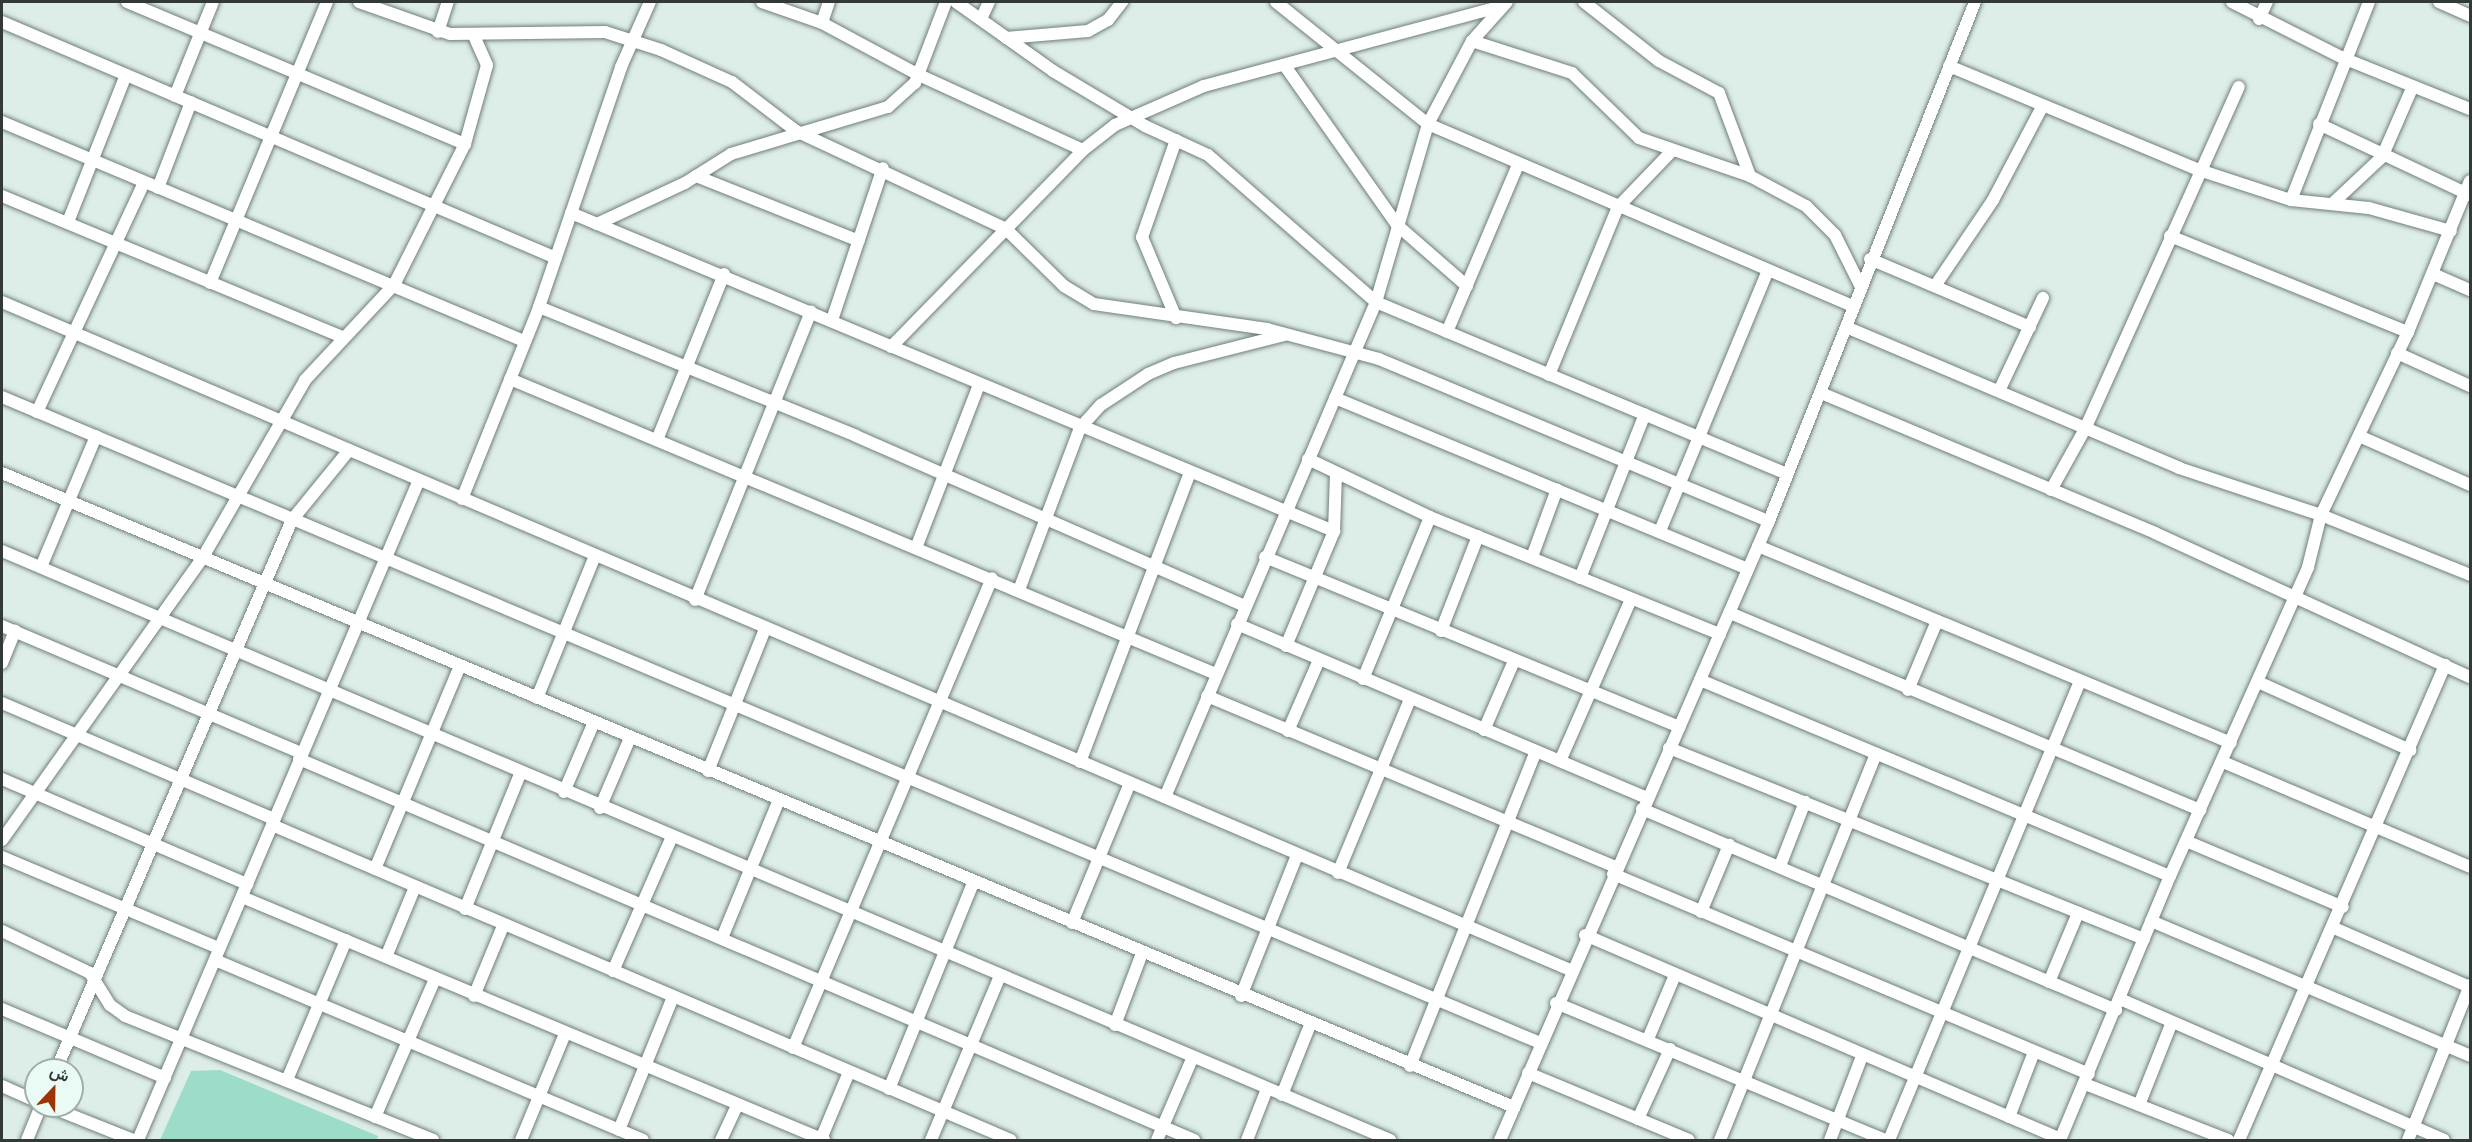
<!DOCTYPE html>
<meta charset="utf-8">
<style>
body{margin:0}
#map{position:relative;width:2472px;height:1142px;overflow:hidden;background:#ddede8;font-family:"Open Sans",Vazirmatn,sans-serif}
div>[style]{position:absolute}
.green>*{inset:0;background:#9edcca}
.roads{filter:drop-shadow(0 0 2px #707e7a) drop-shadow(0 0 2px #707e7a)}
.minor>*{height:12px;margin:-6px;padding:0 6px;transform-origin:6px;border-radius:6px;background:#fff}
span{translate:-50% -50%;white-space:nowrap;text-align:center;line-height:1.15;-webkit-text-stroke:6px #eafaf5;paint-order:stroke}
.frame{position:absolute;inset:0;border:3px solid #333937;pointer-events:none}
.north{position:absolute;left:24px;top:1058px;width:60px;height:60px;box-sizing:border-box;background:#eafaf5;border:2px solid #a1ada9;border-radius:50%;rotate:22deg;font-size:16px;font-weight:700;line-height:24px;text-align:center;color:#333937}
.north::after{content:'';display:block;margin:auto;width:21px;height:27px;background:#9b3507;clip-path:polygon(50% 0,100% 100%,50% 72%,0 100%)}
</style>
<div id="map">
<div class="green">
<i style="clip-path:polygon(220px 1070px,378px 1136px,377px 1140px,160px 1140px,191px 1071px)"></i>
</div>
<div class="roads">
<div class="minor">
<i style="left:127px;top:2px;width:367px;rotate:22.8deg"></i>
<i style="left:359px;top:2px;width:96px;rotate:19.4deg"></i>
<i style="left:450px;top:34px;width:155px;rotate:-0.7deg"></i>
<i style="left:605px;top:32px;width:59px;rotate:17.8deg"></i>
<i style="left:661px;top:50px;width:78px;rotate:24.3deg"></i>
<i style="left:732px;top:82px;width:81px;rotate:37.4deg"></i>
<i style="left:796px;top:131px;width:232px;rotate:25deg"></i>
<i style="left:1006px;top:229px;width:81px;rotate:44.5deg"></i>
<i style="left:1064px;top:286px;width:35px;rotate:31deg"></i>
<i style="left:1094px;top:304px;width:175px;rotate:8.2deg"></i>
<i style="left:1267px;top:329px;width:116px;rotate:15deg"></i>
<i style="left:1379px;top:359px;width:422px;rotate:22.6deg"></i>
<i style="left:762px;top:2px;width:64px;rotate:19.3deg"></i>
<i style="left:822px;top:23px;width:110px;rotate:28.2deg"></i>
<i style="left:919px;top:75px;width:180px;rotate:24.6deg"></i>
<i style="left:956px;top:2px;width:119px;rotate:35.4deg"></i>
<i style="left:1053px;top:71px;width:107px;rotate:30.9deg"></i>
<i style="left:1145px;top:126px;width:69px;rotate:24.7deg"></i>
<i style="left:1208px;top:155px;width:223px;rotate:41.2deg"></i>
<i style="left:1376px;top:302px;width:446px;rotate:22.7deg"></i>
<i style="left:1276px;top:2px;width:195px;rotate:38.8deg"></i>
<i style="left:1428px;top:124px;width:462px;rotate:23.2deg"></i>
<i style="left:1584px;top:2px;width:95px;rotate:38.2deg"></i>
<i style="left:1659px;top:61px;width:68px;rotate:28.1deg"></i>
<i style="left:1719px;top:93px;width:89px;rotate:69.5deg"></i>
<i style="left:2232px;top:2px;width:124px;rotate:26.8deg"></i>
<i style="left:2343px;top:58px;width:137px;rotate:21.9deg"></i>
<i style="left:2439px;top:2px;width:34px;rotate:24deg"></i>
<i style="left:981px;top:19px;width:19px;rotate:-65deg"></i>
<i style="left:2259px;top:19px;width:19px;rotate:-65deg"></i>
<i style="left:2px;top:22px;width:602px;rotate:23.07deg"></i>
<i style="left:822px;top:23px;width:22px;rotate:-72deg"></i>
<i style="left:438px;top:32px;width:32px;rotate:-72deg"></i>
<i style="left:1006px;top:38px;width:82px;rotate:-4.9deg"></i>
<i style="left:1088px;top:31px;width:23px;rotate:-29deg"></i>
<i style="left:1108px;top:20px;width:23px;rotate:-52deg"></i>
<i style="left:1472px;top:41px;width:105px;rotate:17.7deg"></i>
<i style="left:1572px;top:73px;width:93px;rotate:44.1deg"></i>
<i style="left:1639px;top:138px;width:117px;rotate:18.9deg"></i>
<i style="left:1750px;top:176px;width:64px;rotate:28.2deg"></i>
<i style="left:1806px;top:206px;width:41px;rotate:45deg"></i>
<i style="left:1835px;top:235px;width:56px;rotate:63.4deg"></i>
<i style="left:1285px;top:66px;width:194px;rotate:54.8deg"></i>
<i style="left:1397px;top:225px;width:93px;rotate:41.1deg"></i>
<i style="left:1949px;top:66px;width:271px;rotate:22.6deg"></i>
<i style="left:2199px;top:170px;width:97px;rotate:18.1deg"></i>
<i style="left:2291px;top:200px;width:78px;rotate:5.9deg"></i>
<i style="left:2369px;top:208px;width:85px;rotate:15.7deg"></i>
<i style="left:175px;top:96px;width:101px;rotate:-68deg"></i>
<i style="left:2px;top:122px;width:566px;rotate:22.76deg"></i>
<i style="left:2319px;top:124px;width:167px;rotate:25.2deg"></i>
<i style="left:1176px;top:140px;width:103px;rotate:109.3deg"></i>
<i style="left:1142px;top:237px;width:88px;rotate:67.2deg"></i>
<i style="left:696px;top:176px;width:175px;rotate:21.7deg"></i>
<i style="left:158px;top:188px;width:92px;rotate:-69deg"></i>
<i style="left:2px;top:196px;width:369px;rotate:22.5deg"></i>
<i style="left:2291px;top:200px;width:213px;rotate:-68.5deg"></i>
<i style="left:2334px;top:202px;width:66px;rotate:-43.2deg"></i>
<i style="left:2382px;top:157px;width:77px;rotate:-66.4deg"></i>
<i style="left:571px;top:213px;width:827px;rotate:22.63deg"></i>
<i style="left:68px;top:222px;width:158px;rotate:-68.5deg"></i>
<i style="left:597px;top:224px;width:97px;rotate:-25deg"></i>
<i style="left:685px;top:183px;width:54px;rotate:-32.2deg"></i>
<i style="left:731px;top:154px;width:164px;rotate:-16.7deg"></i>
<i style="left:888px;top:107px;width:36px;rotate:-42deg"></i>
<i style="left:915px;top:83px;width:87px;rotate:-69.1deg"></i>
<i style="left:2170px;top:236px;width:257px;rotate:22deg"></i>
<i style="left:1870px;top:259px;width:174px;rotate:23deg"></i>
<i style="left:2433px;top:274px;width:40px;rotate:23.4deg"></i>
<i style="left:210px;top:283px;width:304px;rotate:-67.4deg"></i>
<i style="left:1935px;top:286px;width:104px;rotate:-56deg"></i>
<i style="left:1993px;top:200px;width:107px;rotate:-62.2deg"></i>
<i style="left:2px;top:302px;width:1704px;rotate:23.07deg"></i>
<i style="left:539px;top:307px;width:342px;rotate:22.1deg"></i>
<i style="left:856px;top:436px;width:425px;rotate:23.6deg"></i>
<i style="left:832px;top:320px;width:160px;rotate:-71.5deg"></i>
<i style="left:1846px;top:327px;width:362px;rotate:22.9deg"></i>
<i style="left:2179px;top:468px;width:150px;rotate:18.3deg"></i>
<i style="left:2321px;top:515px;width:161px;rotate:21.9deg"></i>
<i style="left:1447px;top:332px;width:181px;rotate:-67deg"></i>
<i style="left:891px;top:347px;width:275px;rotate:-45.7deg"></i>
<i style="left:1083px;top:150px;width:41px;rotate:-38deg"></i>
<i style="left:1115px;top:125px;width:97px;rotate:-23.7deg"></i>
<i style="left:1204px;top:86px;width:302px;rotate:-15deg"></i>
<i style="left:2397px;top:353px;width:80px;rotate:24.3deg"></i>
<i style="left:1549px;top:375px;width:182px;rotate:-67.7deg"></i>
<i style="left:1618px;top:207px;width:75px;rotate:-46.1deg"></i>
<i style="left:510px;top:379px;width:765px;rotate:22.68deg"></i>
<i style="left:1999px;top:391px;width:103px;rotate:-64.7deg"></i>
<i style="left:1821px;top:393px;width:362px;rotate:22.7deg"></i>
<i style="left:2155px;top:533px;width:346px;rotate:24.6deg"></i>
<i style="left:2px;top:397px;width:1668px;rotate:22.78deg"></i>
<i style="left:1335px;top:398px;width:447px;rotate:22.5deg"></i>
<i style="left:37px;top:412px;width:253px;rotate:-65deg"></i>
<i style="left:2359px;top:436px;width:121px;rotate:23.8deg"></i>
<i style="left:657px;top:440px;width:179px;rotate:-68deg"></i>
<i style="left:1308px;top:459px;width:135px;rotate:25.4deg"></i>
<i style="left:1430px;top:517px;width:313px;rotate:22deg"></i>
<i style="left:2px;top:473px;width:1640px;rotate:22.75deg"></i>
<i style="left:2051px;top:490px;width:70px;rotate:-60.9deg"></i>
<i style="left:2085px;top:429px;width:375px;rotate:-65.8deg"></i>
<i style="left:462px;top:499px;width:207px;rotate:-68.1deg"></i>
<i style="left:539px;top:307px;width:254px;rotate:-71.1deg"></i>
<i style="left:621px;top:67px;width:71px;rotate:-66deg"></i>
<i style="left:1660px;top:531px;width:282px;rotate:-67.5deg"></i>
<i style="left:1758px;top:546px;width:512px;rotate:22.61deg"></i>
<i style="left:916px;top:548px;width:173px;rotate:-68.9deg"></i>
<i style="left:2px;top:551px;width:1508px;rotate:22.99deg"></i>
<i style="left:1265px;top:557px;width:448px;rotate:22.3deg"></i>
<i style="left:1532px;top:557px;width:72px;rotate:-69.8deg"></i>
<i style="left:41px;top:567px;width:142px;rotate:-67.2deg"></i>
<i style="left:1580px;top:578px;width:176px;rotate:-68.4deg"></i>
<i style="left:1019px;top:590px;width:173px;rotate:-69.4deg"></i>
<i style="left:1080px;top:428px;width:31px;rotate:-48deg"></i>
<i style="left:1101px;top:405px;width:56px;rotate:-33.4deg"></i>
<i style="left:1148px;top:374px;width:28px;rotate:-23deg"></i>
<i style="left:1174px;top:363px;width:114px;rotate:-14.3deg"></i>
<i style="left:695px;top:600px;width:311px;rotate:-68.1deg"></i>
<i style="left:1730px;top:613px;width:510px;rotate:22.74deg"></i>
<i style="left:1237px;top:624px;width:445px;rotate:23deg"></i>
<i style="left:2px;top:626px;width:325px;rotate:23deg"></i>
<i style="left:1441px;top:631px;width:102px;rotate:-68.7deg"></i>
<i style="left:1286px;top:646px;width:125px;rotate:-67.3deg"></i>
<i style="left:1334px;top:531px;width:58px;rotate:-88deg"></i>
<i style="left:2px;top:663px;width:35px;rotate:-68deg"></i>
<i style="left:1363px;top:679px;width:175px;rotate:-67.5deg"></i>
<i style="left:1700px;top:680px;width:509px;rotate:22.64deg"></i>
<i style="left:2258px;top:682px;width:167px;rotate:24.1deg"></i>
<i style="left:1908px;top:690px;width:75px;rotate:-67.2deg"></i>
<i style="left:1207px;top:696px;width:443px;rotate:22.7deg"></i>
<i style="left:537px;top:698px;width:153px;rotate:-67.8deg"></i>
<i style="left:2px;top:703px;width:296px;rotate:23.1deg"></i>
<i style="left:1484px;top:730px;width:75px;rotate:-66.5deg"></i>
<i style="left:1288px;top:731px;width:77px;rotate:-66.4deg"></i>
<i style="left:1669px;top:748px;width:512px;rotate:21.91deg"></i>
<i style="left:299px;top:759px;width:973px;rotate:23.06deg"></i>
<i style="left:1560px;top:761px;width:177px;rotate:-66.3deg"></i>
<i style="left:1080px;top:762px;width:309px;rotate:-69.2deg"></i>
<i style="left:2223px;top:762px;width:268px;rotate:23deg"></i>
<i style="left:708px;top:771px;width:153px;rotate:-68.1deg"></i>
<i style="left:2px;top:779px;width:267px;rotate:23.2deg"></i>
<i style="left:564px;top:792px;width:76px;rotate:-66.8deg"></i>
<i style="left:1165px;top:797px;width:538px;rotate:-66.91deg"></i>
<i style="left:1376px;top:302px;width:185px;rotate:-73.7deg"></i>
<i style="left:1428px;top:124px;width:94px;rotate:-62.1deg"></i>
<i style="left:1472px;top:41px;width:52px;rotate:-48.1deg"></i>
<i style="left:600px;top:808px;width:76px;rotate:-66.8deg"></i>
<i style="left:1642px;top:809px;width:515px;rotate:22.98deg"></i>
<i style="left:272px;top:825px;width:803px;rotate:23.09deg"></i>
<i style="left:2px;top:840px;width:347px;rotate:-54.6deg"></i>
<i style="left:203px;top:557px;width:204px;rotate:-60deg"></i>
<i style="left:305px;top:380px;width:130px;rotate:-46.9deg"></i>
<i style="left:394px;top:285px;width:158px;rotate:-63.3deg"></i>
<i style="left:465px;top:144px;width:82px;rotate:-74.4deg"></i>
<i style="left:487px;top:65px;width:32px;rotate:-114deg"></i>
<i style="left:2186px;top:841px;width:170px;rotate:22.8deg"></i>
<i style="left:2px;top:857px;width:235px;rotate:22.8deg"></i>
<i style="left:1780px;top:866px;width:69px;rotate:-68.7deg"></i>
<i style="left:375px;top:869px;width:220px;rotate:-67.3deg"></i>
<i style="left:1338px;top:873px;width:188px;rotate:-67.5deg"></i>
<i style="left:1613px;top:874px;width:516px;rotate:22.79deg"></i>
<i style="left:242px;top:897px;width:631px;rotate:22.66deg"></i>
<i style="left:465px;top:909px;width:146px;rotate:-67.8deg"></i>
<i style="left:1701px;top:912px;width:73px;rotate:-67.3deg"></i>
<i style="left:2151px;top:921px;width:346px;rotate:22.9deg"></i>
<i style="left:1072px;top:923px;width:152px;rotate:-67.5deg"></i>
<i style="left:2334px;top:928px;width:148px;rotate:23.5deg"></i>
<i style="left:2px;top:931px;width:98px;rotate:25.5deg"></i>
<i style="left:90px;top:973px;width:38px;rotate:58deg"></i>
<i style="left:110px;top:1005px;width:19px;rotate:36deg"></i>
<i style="left:125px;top:1016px;width:332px;rotate:21.9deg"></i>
<i style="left:1585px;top:935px;width:518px;rotate:23.2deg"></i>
<i style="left:722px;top:938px;width:147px;rotate:-67.6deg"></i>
<i style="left:386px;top:957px;width:76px;rotate:-67.5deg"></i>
<i style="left:215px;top:960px;width:464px;rotate:22.8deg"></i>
<i style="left:613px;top:971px;width:144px;rotate:-66.3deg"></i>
<i style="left:2049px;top:982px;width:75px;rotate:-67.2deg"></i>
<i style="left:474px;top:996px;width:76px;rotate:-67.5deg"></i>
<i style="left:1241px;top:996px;width:152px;rotate:-68.3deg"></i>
<i style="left:2120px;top:999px;width:353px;rotate:23.5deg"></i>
<i style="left:1556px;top:1003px;width:356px;rotate:22.6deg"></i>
<i style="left:2px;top:1009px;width:177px;rotate:22.9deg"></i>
<i style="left:1115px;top:1025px;width:77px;rotate:-69.4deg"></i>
<i style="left:1648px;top:1039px;width:69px;rotate:-67.1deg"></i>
<i style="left:793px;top:1048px;width:510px;rotate:-67.05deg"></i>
<i style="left:1410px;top:1066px;width:339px;rotate:-68.2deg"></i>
<i style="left:56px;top:1070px;width:598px;rotate:-66.78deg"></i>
<i style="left:292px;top:520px;width:90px;rotate:-50.8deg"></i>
<i style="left:1528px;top:1073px;width:174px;rotate:22.6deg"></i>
<i style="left:287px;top:1080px;width:152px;rotate:-67.1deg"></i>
<i style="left:2085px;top:1084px;width:154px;rotate:21.4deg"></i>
<i style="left:2px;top:1086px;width:37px;rotate:24deg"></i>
<i style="left:889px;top:1089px;width:222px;rotate:-67.8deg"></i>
<i style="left:1282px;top:1095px;width:75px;rotate:-68.2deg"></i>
<i style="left:2139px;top:1105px;width:89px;rotate:-68.3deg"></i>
<i style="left:48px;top:1106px;width:92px;rotate:21.8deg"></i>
<i style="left:375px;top:1117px;width:150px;rotate:-66.5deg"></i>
<i style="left:2009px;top:1117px;width:70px;rotate:-69deg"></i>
<i style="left:1638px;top:1119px;width:77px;rotate:-65.4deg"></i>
<i style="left:619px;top:1130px;width:144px;rotate:-67.9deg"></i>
<i style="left:821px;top:1139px;width:73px;rotate:-67.3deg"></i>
<i style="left:27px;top:1140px;width:37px;rotate:-68deg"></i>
<i style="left:138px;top:1140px;width:717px;rotate:-66.94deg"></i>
<i style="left:521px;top:1140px;width:115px;rotate:-67.5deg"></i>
<i style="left:721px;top:1140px;width:38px;rotate:-65deg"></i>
<i style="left:931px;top:1140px;width:176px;rotate:-67.2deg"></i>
<i style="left:1157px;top:1140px;width:88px;rotate:-66.6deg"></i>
<i style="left:1247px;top:1140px;width:55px;rotate:-68.6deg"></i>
<i style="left:1500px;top:1140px;width:675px;rotate:-66.51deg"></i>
<i style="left:1769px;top:521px;width:558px;rotate:-68.35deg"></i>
<i style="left:1720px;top:1140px;width:416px;rotate:-68deg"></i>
<i style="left:1830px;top:1140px;width:90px;rotate:-69.1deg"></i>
<i style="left:1889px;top:1140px;width:496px;rotate:-67.4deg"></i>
<i style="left:2060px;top:1140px;width:286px;rotate:-67.4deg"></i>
<i style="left:2170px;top:876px;width:338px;rotate:-65.9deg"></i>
<i style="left:2308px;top:567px;width:54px;rotate:-76deg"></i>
<i style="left:2321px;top:515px;width:203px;rotate:-64.6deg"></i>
<i style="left:2408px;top:332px;width:163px;rotate:-67.7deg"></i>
<i style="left:2239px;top:1140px;width:518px;rotate:-66.55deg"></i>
<i style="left:2408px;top:1140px;width:167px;rotate:-68.2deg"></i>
</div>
</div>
<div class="frame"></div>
<div class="north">ش</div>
</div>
